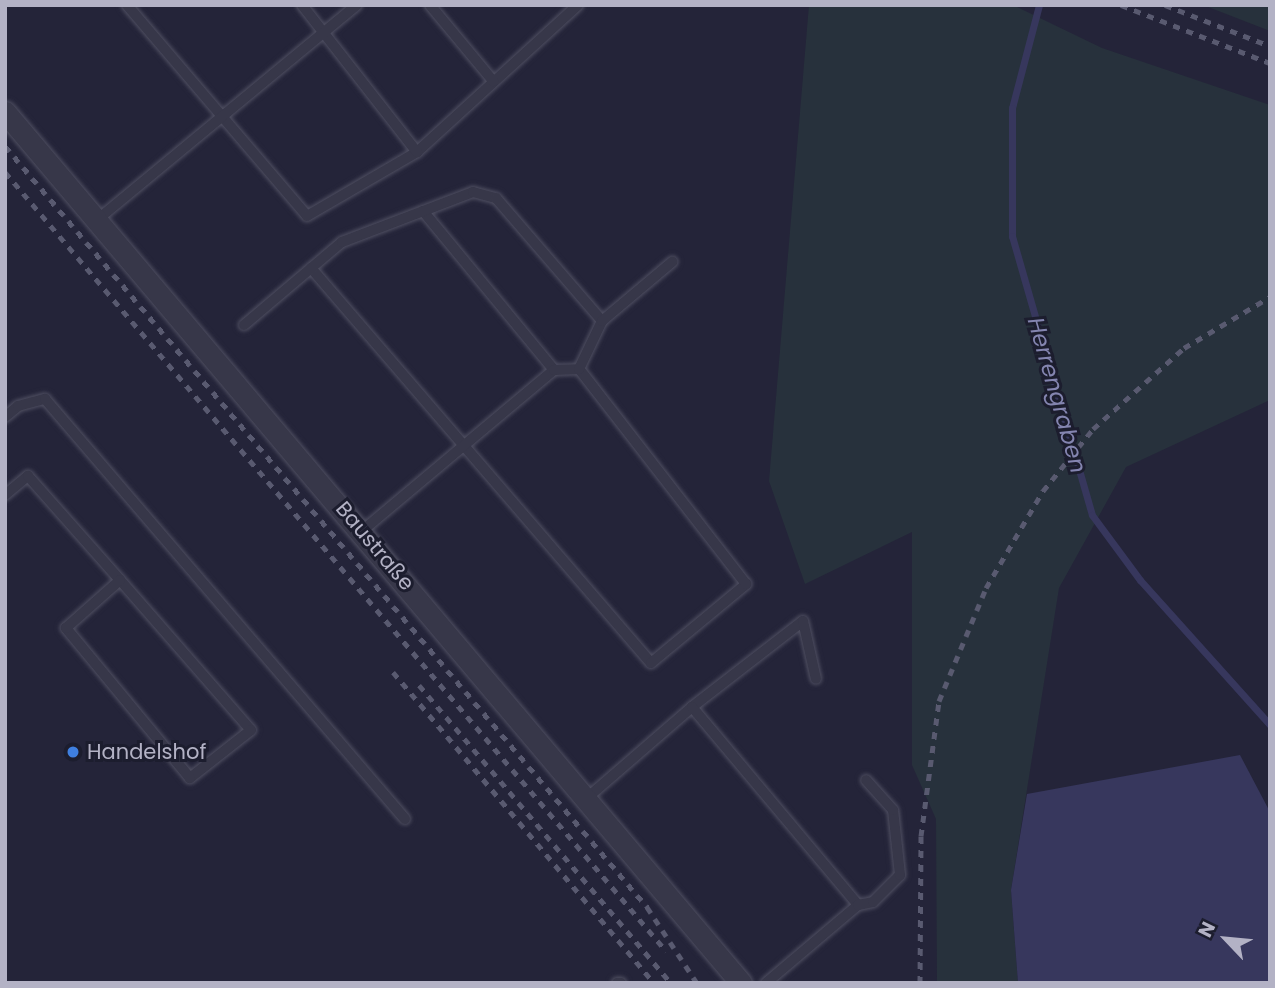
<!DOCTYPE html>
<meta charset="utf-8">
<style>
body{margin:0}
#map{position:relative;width:1275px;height:988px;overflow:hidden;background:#242439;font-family:Poppins,sans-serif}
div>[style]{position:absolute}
.green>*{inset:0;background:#27313c}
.water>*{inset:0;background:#37375d}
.stream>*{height:7px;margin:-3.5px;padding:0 3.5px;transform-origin:3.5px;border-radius:3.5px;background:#37375d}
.roads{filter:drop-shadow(0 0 2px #4f4f61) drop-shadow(0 0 2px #4f4f61)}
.lane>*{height:10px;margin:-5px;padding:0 5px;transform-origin:5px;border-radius:5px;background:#373749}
.street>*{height:21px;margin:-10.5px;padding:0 10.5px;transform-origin:10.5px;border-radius:10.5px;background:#373749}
.rail>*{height:5px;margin-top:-2.5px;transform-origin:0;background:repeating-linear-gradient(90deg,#595a70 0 7px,transparent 0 14px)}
.dots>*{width:19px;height:19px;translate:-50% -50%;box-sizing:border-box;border:4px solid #1c1d2e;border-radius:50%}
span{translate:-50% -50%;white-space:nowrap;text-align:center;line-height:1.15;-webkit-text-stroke:6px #1c1d2e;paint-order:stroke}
.street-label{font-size:21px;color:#b3b2c5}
.poi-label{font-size:21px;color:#b3b2c5}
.left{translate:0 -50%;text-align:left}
.water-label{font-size:23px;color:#8485b0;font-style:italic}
.frame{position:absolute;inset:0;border:7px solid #b3b2c5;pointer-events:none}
.north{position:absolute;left:1191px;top:904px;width:70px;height:70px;-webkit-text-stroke:5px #1c1d2e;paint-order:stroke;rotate:296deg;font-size:19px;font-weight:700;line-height:28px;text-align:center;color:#b3b2c5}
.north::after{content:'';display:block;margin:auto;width:24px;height:32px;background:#b3b2c5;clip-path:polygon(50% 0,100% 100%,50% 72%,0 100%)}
</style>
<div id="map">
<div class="green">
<i style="clip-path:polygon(809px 5px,1013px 5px,1102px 48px,1270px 105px,1270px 400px,1126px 467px,1059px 588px,1011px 890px,1018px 983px,937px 983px,936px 819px,912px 765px,912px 532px,805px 584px,769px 481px)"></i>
<i style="clip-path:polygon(1203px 5px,1270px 5px,1270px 31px)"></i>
</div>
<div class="water">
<i style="clip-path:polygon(1240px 755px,1270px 812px,1270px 983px,1018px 983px,1011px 890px,1027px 794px)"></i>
</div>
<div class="stream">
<i style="left:1039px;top:5px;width:106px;rotate:104.7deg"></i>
<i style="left:1012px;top:108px;width:128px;rotate:90deg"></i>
<i style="left:1012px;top:236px;width:290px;rotate:74deg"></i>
<i style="left:1092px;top:515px;width:81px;rotate:53.6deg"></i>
<i style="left:1140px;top:580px;width:195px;rotate:48.1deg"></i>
</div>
<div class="roads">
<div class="lane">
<i style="left:127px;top:5px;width:277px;rotate:49.5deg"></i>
<i style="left:307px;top:216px;width:127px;rotate:-30.2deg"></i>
<i style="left:417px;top:152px;width:218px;rotate:-42.4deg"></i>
<i style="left:302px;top:5px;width:187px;rotate:52deg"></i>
<i style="left:430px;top:5px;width:99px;rotate:50.3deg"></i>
<i style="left:423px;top:211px;width:206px;rotate:50.5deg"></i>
<i style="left:97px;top:220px;width:337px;rotate:-39.6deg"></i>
<i style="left:311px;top:268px;width:521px;rotate:49.28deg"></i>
<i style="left:651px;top:663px;width:124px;rotate:-39.7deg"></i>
<i style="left:746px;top:584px;width:272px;rotate:-127.8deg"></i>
<i style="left:244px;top:325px;width:128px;rotate:-40.3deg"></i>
<i style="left:342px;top:242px;width:140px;rotate:-20.9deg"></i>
<i style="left:473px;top:192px;width:24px;rotate:15deg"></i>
<i style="left:496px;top:198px;width:162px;rotate:49.2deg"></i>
<i style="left:5px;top:417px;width:17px;rotate:-40deg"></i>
<i style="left:18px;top:406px;width:28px;rotate:-15deg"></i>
<i style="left:45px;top:399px;width:553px;rotate:49.4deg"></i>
<i style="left:5px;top:495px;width:30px;rotate:-40deg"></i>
<i style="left:28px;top:476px;width:139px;rotate:48.5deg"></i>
<i style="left:120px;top:580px;width:199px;rotate:48.9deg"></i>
<i style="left:251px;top:730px;width:78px;rotate:141.8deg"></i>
<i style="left:190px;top:778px;width:195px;rotate:-129.6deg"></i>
<i style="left:66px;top:628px;width:72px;rotate:-41.6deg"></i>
<i style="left:362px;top:531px;width:251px;rotate:-40deg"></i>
<i style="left:554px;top:370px;width:25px;rotate:-2deg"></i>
<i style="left:579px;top:369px;width:53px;rotate:-64.4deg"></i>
<i style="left:602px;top:321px;width:92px;rotate:-40.1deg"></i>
<i style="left:692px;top:707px;width:140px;rotate:-37.8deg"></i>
<i style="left:803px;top:621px;width:59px;rotate:77.4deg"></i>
<i style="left:587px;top:798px;width:139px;rotate:-40.9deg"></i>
<i style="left:692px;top:707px;width:258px;rotate:50deg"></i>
<i style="left:858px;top:905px;width:121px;rotate:139.7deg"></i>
<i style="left:858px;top:905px;width:15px;rotate:-11deg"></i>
<i style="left:873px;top:902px;width:38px;rotate:-45deg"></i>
<i style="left:900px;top:875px;width:65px;rotate:-96.1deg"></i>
<i style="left:893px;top:810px;width:40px;rotate:-132deg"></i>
<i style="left:617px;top:983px;width:4px"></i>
</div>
<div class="street">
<i style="left:5px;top:112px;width:1140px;rotate:49.8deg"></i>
</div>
</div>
<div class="rail">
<i style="left:1121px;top:5px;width:160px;rotate:21.3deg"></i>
<i style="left:1165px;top:5px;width:113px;rotate:21.3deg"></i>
<i style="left:5px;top:146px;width:996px;rotate:49.85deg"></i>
<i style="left:647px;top:907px;width:91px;rotate:56.7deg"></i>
<i style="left:5px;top:172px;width:1022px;rotate:49.68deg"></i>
<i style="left:393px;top:672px;width:406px;rotate:50deg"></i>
<i style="left:419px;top:685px;width:390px;rotate:49.8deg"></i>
<i style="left:920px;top:983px;width:147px;rotate:-89.6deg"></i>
<i style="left:921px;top:836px;width:136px;rotate:-82.4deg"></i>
<i style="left:939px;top:701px;width:122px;rotate:-67.4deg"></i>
<i style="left:986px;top:588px;width:113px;rotate:-59.6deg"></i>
<i style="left:1043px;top:491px;width:80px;rotate:-51.1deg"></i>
<i style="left:1093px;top:429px;width:122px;rotate:-41.7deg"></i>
<i style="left:1184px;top:348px;width:100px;rotate:-30.7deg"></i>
</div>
<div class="dots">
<i style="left:73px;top:752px;background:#3f7fe0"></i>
</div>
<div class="street-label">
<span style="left:375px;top:546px;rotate:50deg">Baustraße</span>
</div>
<div class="poi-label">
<span class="left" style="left:87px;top:752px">Handelshof</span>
</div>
<div class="water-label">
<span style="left:1057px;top:395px;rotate:74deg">Herrengraben</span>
</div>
<div class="frame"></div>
<div class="north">N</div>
</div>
